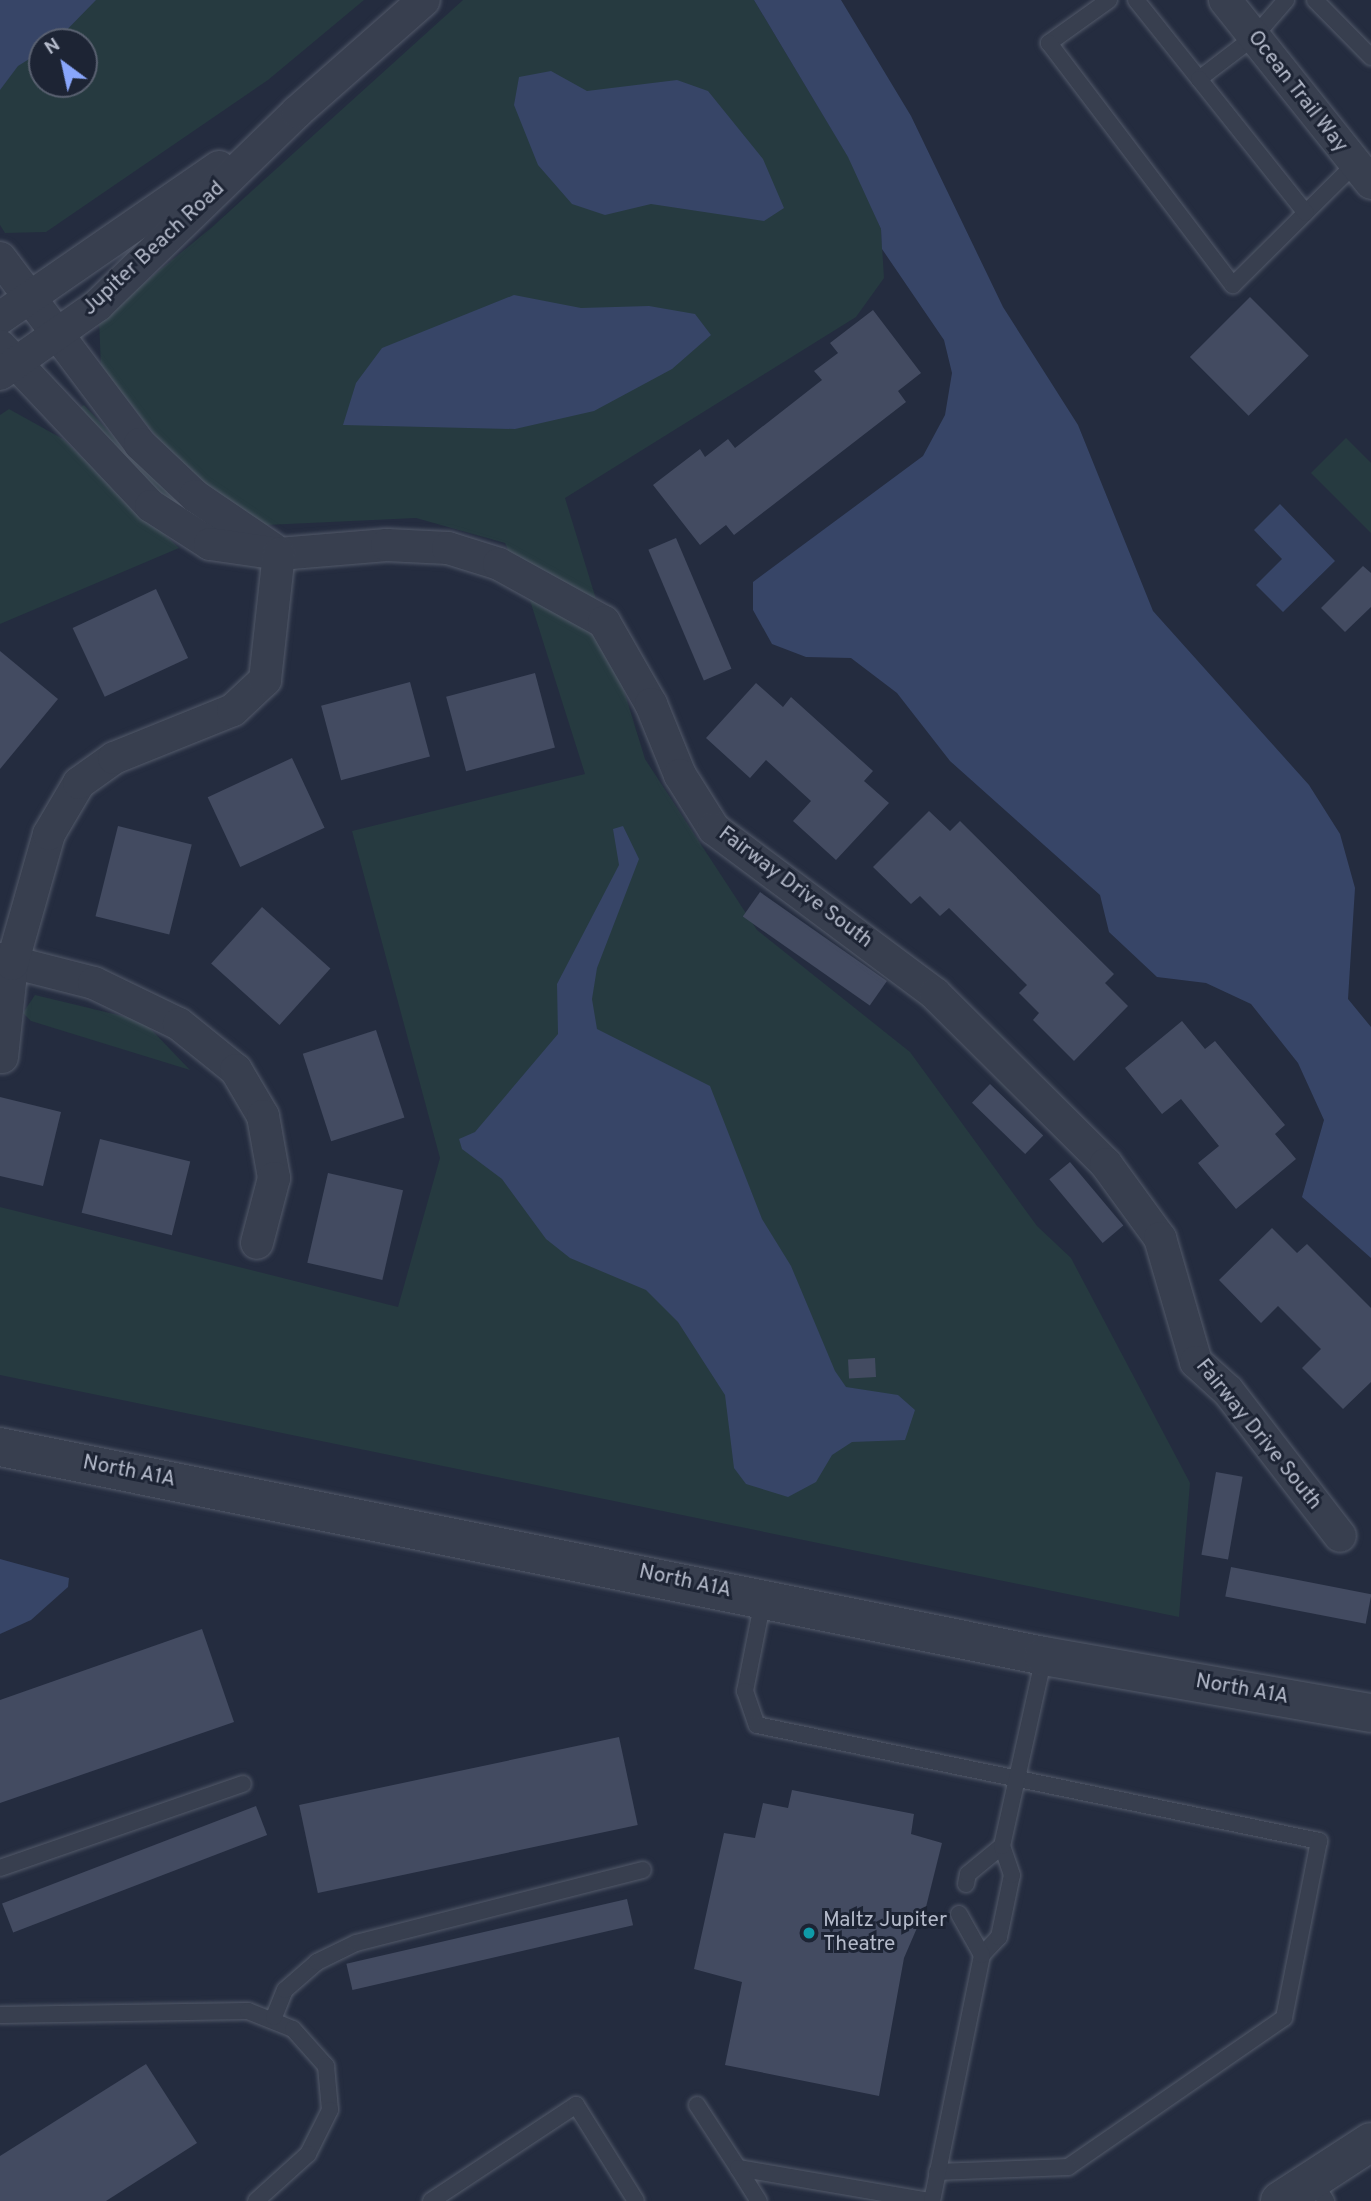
<!DOCTYPE html>
<style>
body{margin:0}
#map{position:relative;width:1371px;height:2201px;overflow:hidden;background:#242c3f;font-family:Overpass,sans-serif}
div>[style]{position:absolute}
.green>*{inset:0;background:#263a40}
.water>*{inset:0;background:#374567}
.building>*{inset:0;background:#434b61;transform-origin:0 0}
.roads{filter:drop-shadow(0 0 2px #535a6a) drop-shadow(0 0 2px #535a6a)}
.service>*{height:16px;margin:-8px;padding:0 8px;transform-origin:8px;border-radius:8px;background:#383f4f}
.minor>*{height:32px;margin:-16px;padding:0 16px;transform-origin:16px;border-radius:16px;background:#383f4f}
.tertiary>*{height:38px;margin:-19px;padding:0 19px;transform-origin:19px;border-radius:19px;background:#383f4f}
.dots>*{width:19px;height:19px;translate:-50% -50%;box-sizing:border-box;border:4px solid #1d2434;border-radius:50%}
span{translate:-50% -50%;white-space:nowrap;text-align:center;line-height:1.15;-webkit-text-stroke:6px #1d2434;paint-order:stroke}
.street-label{font-size:21px;color:#b4baca}
.poi-label{font-size:21px;color:#b4baca}
.left{translate:0 -50%;text-align:left}
.north{position:absolute;left:28px;top:28px;width:70px;height:70px;box-sizing:border-box;background:#1d2434;border:2px solid #596070;border-radius:50%;rotate:327deg;font-size:19px;font-weight:700;line-height:28px;text-align:center;color:#b4baca}
.north::after{content:'';display:block;margin:auto;width:24px;height:32px;background:#89a6fb;clip-path:polygon(50% 0,100% 100%,50% 72%,0 100%)}
</style>
<div id="map">
<div class="green">
<i style="clip-path:polygon(evenodd,0 0,364px 0,268px 80px,46px 232px,5px 233px,0 225px,0 0,42px 42px,84px 42px,84px 84px,42px 84px,42px 42px)"></i>
<i style="clip-path:polygon(463px 0,754px 0,858px 173px,881px 229px,884px 278px,856px 317px,565px 498px,645px 759px,757px 930px,910px 1052px,1037px 1226px,1071px 1258px,1190px 1483px,1179px 1617px,0 1375px,0 1207px,398px 1307px,440px 1158px,352px 831px,585px 774px,528px 594px,505px 543px,416px 518px,266px 525px,181px 468px,101px 367px,99px 320px,211px 228px)"></i>
<i style="clip-path:polygon(84px 405px,142px 467px,218px 532px,173px 508px,80px 408px)"></i>
<i style="clip-path:polygon(9px 409px,63px 439px,179px 548px,0 624px,0 415px)"></i>
<i style="clip-path:polygon(1346px 438px,1371px 463px,1371px 533px,1311px 473px)"></i>
<i style="clip-path:polygon(35px 995px,143px 1021px,190px 1070px,31px 1021px,23px 1013px)"></i>
</div>
<div class="water">
<i style="clip-path:polygon(0 0,96px 0,55px 42px,42px 42px,42px 51px,18px 66px,0 90px)"></i>
<i style="clip-path:polygon(754px 0,841px 0,911px 116px,1003px 307px,1078px 425px,1153px 611px,1309px 785px,1340px 834px,1355px 888px,1348px 999px,1371px 1027px,1371px 1258px,1302px 1197px,1324px 1120px,1298px 1063px,1251px 1004px,1206px 983px,1157px 977px,1109px 932px,1100px 895px,950px 761px,897px 693px,851px 658px,806px 657px,772px 644px,753px 610px,753px 582px,923px 456px,945px 415px,952px 373px,944px 340px,882px 249px,881px 229px,848px 157px)"></i>
<i style="clip-path:polygon(551px 71px,587px 91px,677px 80px,708px 91px,763px 159px,784px 208px,764px 221px,651px 204px,605px 215px,572px 204px,538px 165px,514px 105px,519px 77px)"></i>
<i style="clip-path:polygon(514px 295px,581px 308px,649px 306px,695px 314px,711px 335px,672px 369px,594px 411px,515px 429px,343px 425px,356px 383px,382px 348px)"></i>
<i style="clip-path:polygon(1280px 504px,1335px 561px,1283px 612px,1256px 585px,1282px 559px,1254px 530px)"></i>
<i style="clip-path:polygon(623px 826px,639px 859px,597px 968px,592px 999px,597px 1029px,710px 1086px,762px 1219px,791px 1266px,835px 1371px,846px 1387px,898px 1395px,915px 1410px,905px 1440px,852px 1442px,832px 1455px,816px 1482px,788px 1497px,746px 1484px,734px 1468px,725px 1395px,678px 1322px,646px 1290px,570px 1258px,546px 1239px,502px 1179px,462px 1149px,459px 1139px,475px 1132px,558px 1034px,557px 984px,619px 865px,613px 829px)"></i>
<i style="clip-path:polygon(0 1559px,69px 1578px,68px 1587px,31px 1620px,0 1634px)"></i>
</div>
<div class="building">
<i style="left:1250px;top:297px;width:83px;height:85px;rotate:45deg"></i>
<i style="clip-path:polygon(873px 310px,921px 373px,898px 391px,906px 402px,734px 535px,726px 525px,700px 545px,653px 485px,700px 449px,705px 457px,728px 439px,735px 448px,822px 380px,814px 371px,838px 353px,830px 343px)"></i>
<i style="left:676px;top:538px;width:142px;height:30px;rotate:67deg"></i>
<i style="clip-path:polygon(1363px 566px,1371px 573px,1371px 607px,1345px 632px,1321px 608px)"></i>
<i style="left:156px;top:589px;width:76px;height:92px;rotate:65deg"></i>
<i style="clip-path:polygon(0 651px,58px 699px,0 769px)"></i>
<i style="left:535px;top:673px;width:77px;height:92px;rotate:75deg"></i>
<i style="left:410px;top:682px;width:77px;height:92px;rotate:75deg"></i>
<i style="clip-path:polygon(756px 683px,783px 707px,791px 697px,873px 771px,864px 781px,889px 803px,836px 860px,793px 821px,811px 801px,766px 760px,750px 778px,706px 738px)"></i>
<i style="left:292px;top:758px;width:77px;height:93px;rotate:65deg"></i>
<i style="clip-path:polygon(929px 811px,950px 831px,960px 821px,1114px 974px,1105px 983px,1128px 1006px,1074px 1061px,1033px 1020px,1039px 1013px,1019px 993px,1027px 985px,949px 908px,940px 916px,920px 896px,911px 904px,873px 867px)"></i>
<i style="left:118px;top:826px;width:76px;height:93px;rotate:14deg"></i>
<i style="left:760px;top:892px;width:155px;height:30px;rotate:35deg"></i>
<i style="left:262px;top:907px;width:92px;height:76px;rotate:42deg"></i>
<i style="clip-path:polygon(1182px 1021px,1205px 1049px,1215px 1041px,1285px 1125px,1275px 1134px,1296px 1159px,1236px 1209px,1198px 1163px,1219px 1146px,1181px 1099px,1162px 1114px,1125px 1068px)"></i>
<i style="left:376px;top:1030px;width:92px;height:77px;rotate:72deg"></i>
<i style="left:990px;top:1084px;width:74px;height:26px;rotate:44deg"></i>
<i style="clip-path:polygon(0 1097px,61px 1112px,43px 1186px,0 1176px)"></i>
<i style="left:100px;top:1139px;width:93px;height:76px;rotate:14deg"></i>
<i style="left:1070px;top:1162px;width:83px;height:27px;rotate:50deg"></i>
<i style="left:328px;top:1173px;width:77px;height:92px;rotate:13deg"></i>
<i style="clip-path:polygon(1272px 1228px,1297px 1253px,1307px 1244px,1371px 1308px,1371px 1382px,1343px 1409px,1302px 1368px,1321px 1349px,1278px 1306px,1261px 1323px,1219px 1280px)"></i>
<i style="left:875px;top:1358px;width:19px;height:27px;rotate:87deg"></i>
<i style="left:1216px;top:1472px;width:27px;height:84px;rotate:10deg"></i>
<i style="left:1231px;top:1567px;width:143px;height:30px;rotate:11deg"></i>
<i style="clip-path:polygon(202px 1629px,234px 1722px,0 1803px,0 1700px)"></i>
<i style="left:619px;top:1737px;width:90px;height:327px;rotate:78deg"></i>
<i style="clip-path:polygon(792px 1790px,914px 1814px,911px 1834px,942px 1843px,926px 1907px,904px 1958px,879px 2096px,725px 2065px,742px 1982px,694px 1969px,724px 1833px,755px 1838px,763px 1803px,788px 1808px)"></i>
<i style="left:256px;top:1806px;width:31px;height:272px;rotate:69deg"></i>
<i style="left:627px;top:1899px;width:27px;height:288px;rotate:77deg"></i>
<i style="clip-path:polygon(146px 2064px,197px 2143px,106px 2201px,0 2201px,0 2156px)"></i>
</div>
<div class="roads">
<div class="service">
<i style="left:1109px;top:0;width:74px;rotate:144.4deg"></i>
<i style="left:1049px;top:43px;width:304px;rotate:52.8deg"></i>
<i style="left:1233px;top:285px;width:170px;rotate:-44.8deg"></i>
<i style="left:1136px;top:0;width:101px;rotate:51.4deg"></i>
<i style="left:1199px;top:79px;width:69px;rotate:-37.4deg"></i>
<i style="left:1254px;top:37px;width:49px;rotate:-49.1deg"></i>
<i style="left:1315px;top:0;width:80px;rotate:45.5deg"></i>
<i style="left:1199px;top:79px;width:171px;rotate:51.4deg"></i>
<i style="left:763px;top:1600px;width:93px;rotate:101.2deg"></i>
<i style="left:745px;top:1691px;width:36px;rotate:71deg"></i>
<i style="left:757px;top:1725px;width:574px;rotate:11.66deg"></i>
<i style="left:1319px;top:1841px;width:180px;rotate:101.2deg"></i>
<i style="left:1284px;top:2018px;width:262px;rotate:145.4deg"></i>
<i style="left:1068px;top:2167px;width:131px;rotate:177.8deg"></i>
<i style="left:0;top:1868px;width:257px;rotate:-19.1deg"></i>
<i style="left:966px;top:1884px;width:10px;rotate:-79deg"></i>
<i style="left:968px;top:1874px;width:44px;rotate:-39.5deg"></i>
<i style="left:982px;top:1955px;width:25px;rotate:-47deg"></i>
<i style="left:999px;top:1937px;width:63px;rotate:-78.2deg"></i>
<i style="left:1012px;top:1875px;width:31px;rotate:-109deg"></i>
<i style="left:1002px;top:1846px;width:195px;rotate:-77.5deg"></i>
<i style="left:0;top:2015px;width:248px;rotate:-0.9deg"></i>
<i style="left:248px;top:2011px;width:48px;rotate:21.8deg"></i>
<i style="left:293px;top:2029px;width:50px;rotate:48.3deg"></i>
<i style="left:326px;top:2066px;width:44px;rotate:84.8deg"></i>
<i style="left:330px;top:2110px;width:49px;rotate:116.6deg"></i>
<i style="left:308px;top:2154px;width:70px;rotate:137.9deg"></i>
<i style="left:274px;top:2017px;width:29px;rotate:-68deg"></i>
<i style="left:285px;top:1990px;width:43px;rotate:-41.2deg"></i>
<i style="left:317px;top:1962px;width:43px;rotate:-26deg"></i>
<i style="left:356px;top:1943px;width:296px;rotate:-14.3deg"></i>
<i style="left:697px;top:2105px;width:75px;rotate:56.9deg"></i>
<i style="left:738px;top:2168px;width:195px;rotate:9.8deg"></i>
<i style="left:738px;top:2168px;width:39px;rotate:58deg"></i>
<i style="left:1313px;top:2180px;width:25px;rotate:58deg"></i>
<i style="left:431px;top:2201px;width:174px;rotate:-33.5deg"></i>
<i style="left:576px;top:2105px;width:113px;rotate:58deg"></i>
<i style="left:932px;top:2201px;width:251px;rotate:-78.5deg"></i>
<i style="left:982px;top:1955px;width:47px;rotate:-119.3deg"></i>
</div>
<div class="minor">
<i style="left:1225px;top:0;width:234px;rotate:51.4deg"></i>
<i style="left:0;top:258px;width:233px;rotate:53deg"></i>
<i style="left:140px;top:444px;width:76px;rotate:43.4deg"></i>
<i style="left:195px;top:496px;width:94px;rotate:34.2deg"></i>
<i style="left:0;top:318px;width:266px;rotate:-34.6deg"></i>
<i style="left:0;top:346px;width:220px;rotate:46.7deg"></i>
<i style="left:151px;top:506px;width:70px;rotate:32.8deg"></i>
<i style="left:210px;top:544px;width:70px;rotate:8.2deg"></i>
<i style="left:279px;top:554px;width:108px;rotate:-4.8deg"></i>
<i style="left:387px;top:545px;width:61px;rotate:2.8deg"></i>
<i style="left:448px;top:548px;width:53px;rotate:17.4deg"></i>
<i style="left:499px;top:564px;width:120px;rotate:28.9deg"></i>
<i style="left:604px;top:622px;width:95px;rotate:60.2deg"></i>
<i style="left:651px;top:704px;width:77px;rotate:67.8deg"></i>
<i style="left:680px;top:775px;width:64px;rotate:57.8deg"></i>
<i style="left:714px;top:829px;width:276px;rotate:36.7deg"></i>
<i style="left:935px;top:994px;width:241px;rotate:44.8deg"></i>
<i style="left:1106px;top:1164px;width:92px;rotate:53.9deg"></i>
<i style="left:1160px;top:1238px;width:129px;rotate:73.8deg"></i>
<i style="left:1196px;top:1362px;width:43px;rotate:42.2deg"></i>
<i style="left:1228px;top:1391px;width:183px;rotate:52.3deg"></i>
<i style="left:0;top:374px;width:120px;rotate:-35.1deg"></i>
<i style="left:98px;top:305px;width:277px;rotate:-44.1deg"></i>
<i style="left:297px;top:112px;width:169px;rotate:-41.4deg"></i>
<i style="left:0;top:959px;width:97px;rotate:14.3deg"></i>
<i style="left:94px;top:983px;width:94px;rotate:25.8deg"></i>
<i style="left:179px;top:1024px;width:73px;rotate:38.9deg"></i>
<i style="left:236px;top:1070px;width:53px;rotate:59.6deg"></i>
<i style="left:263px;top:1116px;width:63px;rotate:79.9deg"></i>
<i style="left:274px;top:1178px;width:67px;rotate:104.7deg"></i>
<i style="left:2px;top:1057px;width:94px;rotate:-83.9deg"></i>
<i style="left:12px;top:964px;width:135px;rotate:-74.1deg"></i>
<i style="left:49px;top:834px;width:59px;rotate:-59.5deg"></i>
<i style="left:79px;top:783px;width:43px;rotate:-35.5deg"></i>
<i style="left:114px;top:758px;width:128px;rotate:-22deg"></i>
<i style="left:233px;top:710px;width:44px;rotate:-43.2deg"></i>
<i style="left:265px;top:680px;width:127px;rotate:-83.7deg"></i>
</div>
<div class="tertiary">
<i style="left:0;top:1447px;width:1065px;rotate:11.32deg"></i>
<i style="left:1044px;top:1656px;width:332px;rotate:9.9deg"></i>
<i style="left:1280px;top:2201px;width:108px;rotate:-33deg"></i>
</div>
</div>
<div class="dots">
<i style="left:809px;top:1933px;background:#0f9aa8"></i>
</div>
<div class="street-label">
<span style="left:1297px;top:92px;rotate:52deg">Ocean Trail Way</span>
<span style="left:154px;top:249px;rotate:-43deg">Jupiter Beach Road</span>
<span style="left:795px;top:888px;rotate:37deg">Fairway Drive South</span>
<span style="left:1258px;top:1435px;rotate:51deg">Fairway Drive South</span>
<span style="left:129px;top:1472px;rotate:11deg">North A1A</span>
<span style="left:685px;top:1582px;rotate:12deg">North A1A</span>
<span style="left:1242px;top:1690px;rotate:10deg">North A1A</span>
</div>
<div class="poi-label">
<span class="left" style="left:823px;top:1933px">Maltz Jupiter<br>Theatre</span>
</div>
<div class="north">N</div>
</div>
